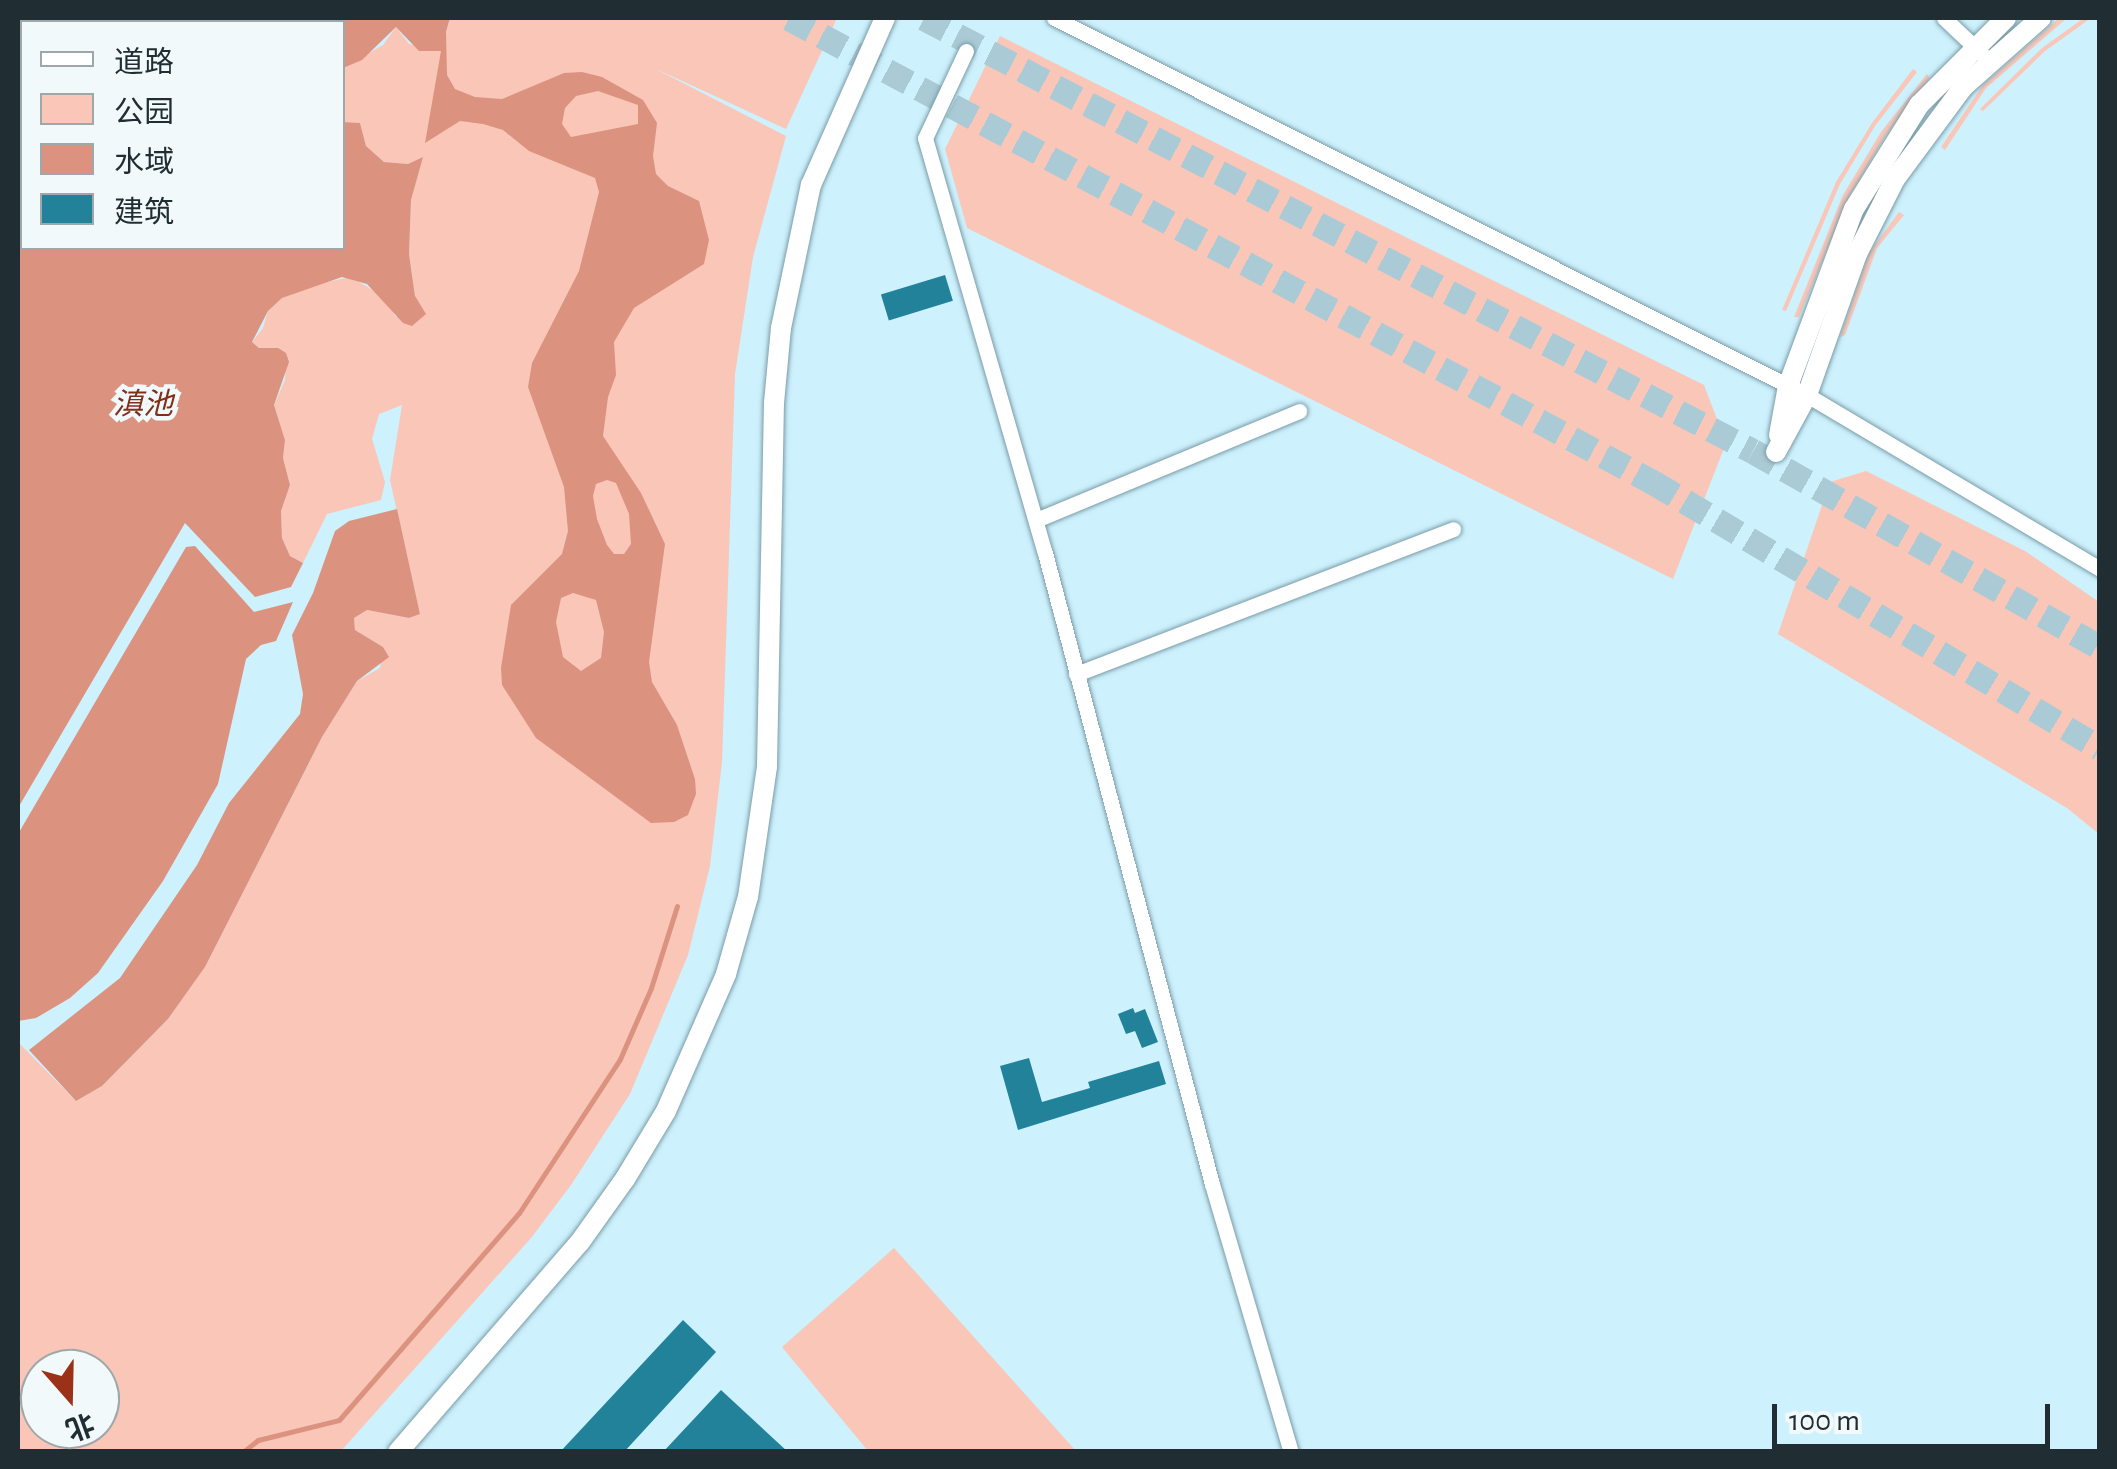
<!DOCTYPE html>
<meta charset="utf-8">
<style>
body{margin:0}
#map{position:relative;width:2117px;height:1469px;overflow:hidden;background:#cdf1fd;font-family:"Alegreya Sans","Noto Sans SC",sans-serif}
div>[style]{position:absolute}
.green>*{inset:0;background:#f9c6b8}
.water>*{inset:0;background:#db9380}
.stream>*{height:5px;margin:-2.5px;padding:0 2.5px;transform-origin:2.5px;border-radius:2.5px;background:#db9380}
.building>*{inset:0;background:#21829a;transform-origin:0 0}
.primary-tunnel>*{height:25px;margin-top:-12.5px;transform-origin:0;background:repeating-linear-gradient(90deg,#aacad5 0 25px,transparent 0 37px)}
.roads{filter:drop-shadow(0 0 2px #7a9ca7) drop-shadow(0 0 2px #7a9ca7)}
.minor>*{height:15px;margin:-7.5px;padding:0 7.5px;transform-origin:7.5px;border-radius:7.5px;background:#fff}
.tertiary>*{height:20px;margin:-10px;padding:0 10px;transform-origin:10px;border-radius:10px;background:#fff}
span{translate:-50% -50%;white-space:nowrap;text-align:center;line-height:1.15;-webkit-text-stroke:9px #f2f9fb;paint-order:stroke}
.water-label{font-size:30px;color:#832e19;font-style:italic}
.frame{position:absolute;inset:0;border:20px solid #202e33;pointer-events:none}
.legend{position:absolute;left:20px;top:20px;width:325px;height:230px;box-sizing:border-box;background:#f2f9fb;border:2px solid #9ea8ab;margin:0;padding:12px 18px;list-style:none;font-size:30px;color:#202e33}
.legend li{display:flex;align-items:center;gap:20px;height:50px}
.legend b{width:50px;border:2px solid #9ea8ab}
.north{position:absolute;left:20px;top:1349px;width:100px;height:100px;box-sizing:border-box;background:#f2f9fb;border:2px solid #9ea8ab;border-radius:50%;rotate:160deg;font-size:28px;font-weight:700;line-height:40px;text-align:center;color:#202e33}
.north::after{content:'';display:block;margin:auto;width:35px;height:45px;background:#9b3218;clip-path:polygon(50% 0,100% 100%,50% 72%,0 100%)}
.scale{position:absolute;left:1772px;top:1404px;width:278px;height:45px;box-sizing:border-box;border:5px solid #202e33;border-top:0;padding-left:12px;font-size:30px;line-height:35px;white-space:nowrap;color:#202e33;-webkit-text-stroke:8px #f2f9fb;paint-order:stroke}
</style>
<div id="map">
<div class="green">
<i style="clip-path:polygon(evenodd,450px 18px,837px 18px,786px 129px,654px 68px,786px 136px,753px 257px,735px 374px,722px 762px,710px 866px,688px 955px,630px 1094px,571px 1185px,531px 1238px,341px 1451px,18px 1451px,18px 1042px,76px 1101px,102px 1086px,168px 1019px,205px 967px,322px 737px,357px 681px,380px 668px,383px 647px,355px 630px,354px 618px,367px 610px,409px 618px,420px 614px,390px 480px,402px 405px,379px 414px,372px 439px,385px 482px,381px 500px,327px 514px,303px 563px,290px 556px,282px 538px,281px 511px,290px 485px,283px 458px,285px 440px,274px 405px,285px 380px,286px 353px,259px 348px,252px 342px,263px 328px,268px 311px,282px 298px,316px 284px,351px 277px,381px 295px,396px 317px,415px 296px,409px 254px,411px 200px,422px 158px,408px 164px,384px 162px,366px 146px,360px 123px,343px 122px,343px 68px,383px 45px,396px 27px,409px 44px,441px 50px,450px 18px,40px 1369px,100px 1369px,100px 1429px,40px 1429px,40px 1369px)"></i>
<i style="clip-path:polygon(2059px 18px,2067px 18px,1986px 88px,1945px 150px,1941px 147px,1983px 85px)"></i>
<i style="clip-path:polygon(2084px 18px,2091px 18px,2045px 51px,1983px 111px,1980px 109px,2042px 48px)"></i>
<i style="clip-path:polygon(1000px 36px,1704px 385px,1726px 443px,1673px 579px,967px 228px,945px 149px)"></i>
<i style="clip-path:polygon(1913px 69px,1917px 72px,1875px 126px,1840px 184px,1786px 311px,1782px 310px,1836px 182px,1872px 123px)"></i>
<i style="clip-path:polygon(1927px 74px,1930px 78px,1886px 135px,1849px 197px,1799px 317px,1794px 317px,1843px 195px,1881px 132px)"></i>
<i style="clip-path:polygon(1899px 212px,1904px 215px,1877px 248px,1845px 335px,1840px 337px,1869px 253px)"></i>
<i style="clip-path:polygon(1866px 471px,2025px 551px,2099px 602px,2099px 834px,2067px 808px,1778px 634px,1830px 482px)"></i>
<i style="clip-path:polygon(894px 1248px,1076px 1451px,868px 1451px,782px 1347px)"></i>
</div>
<div class="water">
<i style="clip-path:polygon(evenodd,18px 18px,450px 18px,446px 32px,447px 75px,455px 89px,475px 97px,502px 99px,564px 73px,582px 72px,602px 77px,643px 100px,657px 123px,653px 156px,656px 174px,668px 186px,699px 201px,709px 240px,704px 264px,634px 308px,614px 342px,616px 375px,608px 397px,603px 436px,641px 493px,665px 544px,649px 662px,652px 682px,677px 725px,695px 779px,696px 794px,688px 815px,674px 822px,651px 823px,536px 738px,502px 685px,501px 668px,511px 605px,562px 554px,568px 531px,564px 487px,528px 387px,532px 363px,579px 271px,599px 192px,595px 178px,529px 151px,503px 130px,483px 124px,460px 121px,425px 143px,441px 51px,419px 51px,396px 27px,362px 60px,343px 68px,342px 22px,22px 22px,22px 248px,342px 248px,343px 122px,360px 123px,366px 146px,384px 162px,408px 164px,423px 157px,411px 200px,409px 254px,415px 296px,426px 314px,412px 326px,403px 323px,367px 284px,342px 277px,282px 298px,268px 311px,252px 342px,259px 348px,278px 348px,286px 353px,289px 362px,274px 405px,285px 440px,283px 458px,290px 485px,281px 511px,282px 538px,290px 556px,303px 563px,291px 587px,255px 597px,185px 523px,18px 808px,18px 18px,598px 91px,638px 105px,638px 124px,571px 137px,562px 124px,565px 108px,576px 96px,598px 91px,18px 18px,607px 480px,616px 483px,629px 514px,631px 544px,624px 554px,614px 554px,607px 545px,597px 519px,593px 496px,596px 484px,607px 480px,18px 18px,573px 593px,596px 600px,604px 632px,601px 658px,581px 671px,563px 657px,556px 622px,561px 598px,573px 593px)"></i>
<i style="clip-path:polygon(397px 509px,420px 614px,409px 618px,367px 610px,354px 618px,355px 630px,383px 647px,389px 657px,357px 681px,322px 737px,205px 967px,168px 1019px,102px 1086px,76px 1101px,29px 1050px,120px 978px,197px 865px,229px 803px,300px 714px,303px 694px,292px 635px,313px 593px,335px 531px,349px 521px)"></i>
<i style="clip-path:polygon(195px 546px,254px 612px,293px 602px,276px 641px,261px 645px,246px 659px,218px 784px,163px 881px,98px 973px,70px 998px,36px 1018px,18px 1021px,18px 834px,186px 547px)"></i>
</div>
<div class="stream">
<i style="left:243px;top:1452px;width:19px;rotate:-39deg"></i>
<i style="left:258px;top:1440px;width:83px;rotate:-13.9deg"></i>
<i style="left:339px;top:1420px;width:274px;rotate:-49deg"></i>
<i style="left:519px;top:1213px;width:184px;rotate:-56.7deg"></i>
<i style="left:620px;top:1059px;width:77px;rotate:-66.4deg"></i>
<i style="left:651px;top:988px;width:86px;rotate:-72.4deg"></i>
</div>
<div class="building">
<i style="left:945px;top:275px;width:27px;height:67px;rotate:73deg"></i>
<i style="clip-path:polygon(1133px 1008px,1135px 1013px,1145px 1009px,1158px 1042px,1142px 1048px,1135px 1031px,1126px 1034px,1118px 1014px)"></i>
<i style="clip-path:polygon(1029px 1058px,1042px 1102px,1090px 1088px,1088px 1082px,1159px 1061px,1166px 1084px,1018px 1130px,1000px 1066px)"></i>
<i style="clip-path:polygon(683px 1320px,716px 1352px,624px 1452px,560px 1452px)"></i>
<i style="clip-path:polygon(721px 1390px,788px 1452px,663px 1452px)"></i>
</div>
<div class="primary-tunnel">
<i style="left:789px;top:18px;width:981px;rotate:28.24deg"></i>
<i style="left:1653px;top:482px;width:520px;rotate:30.76deg"></i>
<i style="left:924px;top:18px;width:935px;rotate:27.58deg"></i>
<i style="left:1753px;top:451px;width:399px;rotate:29.5deg"></i>
</div>
<div class="roads">
<div class="minor">
<i style="left:1054px;top:18px;width:842px;rotate:26.6deg"></i>
<i style="left:1807px;top:395px;width:341px;rotate:30.7deg"></i>
<i style="left:1944px;top:18px;width:54px;rotate:43.5deg"></i>
<i style="left:966px;top:51px;width:96px;rotate:115.2deg"></i>
<i style="left:925px;top:138px;width:432px;rotate:73.9deg"></i>
<i style="left:1045px;top:553px;width:653px;rotate:75.18deg"></i>
<i style="left:1212px;top:1184px;width:279px;rotate:73.6deg"></i>
<i style="left:1036px;top:520px;width:285px;rotate:-22.5deg"></i>
<i style="left:1076px;top:674px;width:404px;rotate:-21deg"></i>
</div>
<div class="tertiary">
<i style="left:1779px;top:435px;width:50px;rotate:-79.6deg"></i>
<i style="left:1788px;top:386px;width:189px;rotate:-69.6deg"></i>
<i style="left:1854px;top:209px;width:123px;rotate:-58deg"></i>
<i style="left:1919px;top:105px;width:123px;rotate:-45deg"></i>
<i style="left:1776px;top:452px;width:65px;rotate:-61.5deg"></i>
<i style="left:1807px;top:395px;width:150px;rotate:-70.5deg"></i>
<i style="left:1857px;top:254px;width:84px;rotate:-63.1deg"></i>
<i style="left:1895px;top:179px;width:114px;rotate:-53.5deg"></i>
<i style="left:1963px;top:87px;width:104px;rotate:-41.5deg"></i>
<i style="left:398px;top:1452px;width:278px;rotate:-49.1deg"></i>
<i style="left:580px;top:1242px;width:77px;rotate:-54.5deg"></i>
<i style="left:625px;top:1179px;width:79px;rotate:-58.9deg"></i>
<i style="left:666px;top:1111px;width:150px;rotate:-66.3deg"></i>
<i style="left:726px;top:974px;width:80px;rotate:-74.1deg"></i>
<i style="left:748px;top:897px;width:132px;rotate:-81.7deg"></i>
<i style="left:767px;top:766px;width:363px;rotate:-88.9deg"></i>
<i style="left:774px;top:403px;width:75px;rotate:-84.7deg"></i>
<i style="left:781px;top:328px;width:146px;rotate:-78.2deg"></i>
<i style="left:811px;top:185px;width:183px;rotate:-66.1deg"></i>
</div>
</div>
<div class="water-label">
<span style="left:143px;top:405px">滇池</span>
</div>
<div class="frame"></div>
<ul class="legend">
<li><b style="height:12px;background:#fff"></b>道路</li>
<li><b style="height:28px;background:#f9c6b8"></b>公园</li>
<li><b style="height:28px;background:#db9380"></b>水域</li>
<li><b style="height:28px;background:#21829a"></b>建筑</li>
</ul>
<div class="north">北</div>
<div class="scale">100 m</div>
</div>
